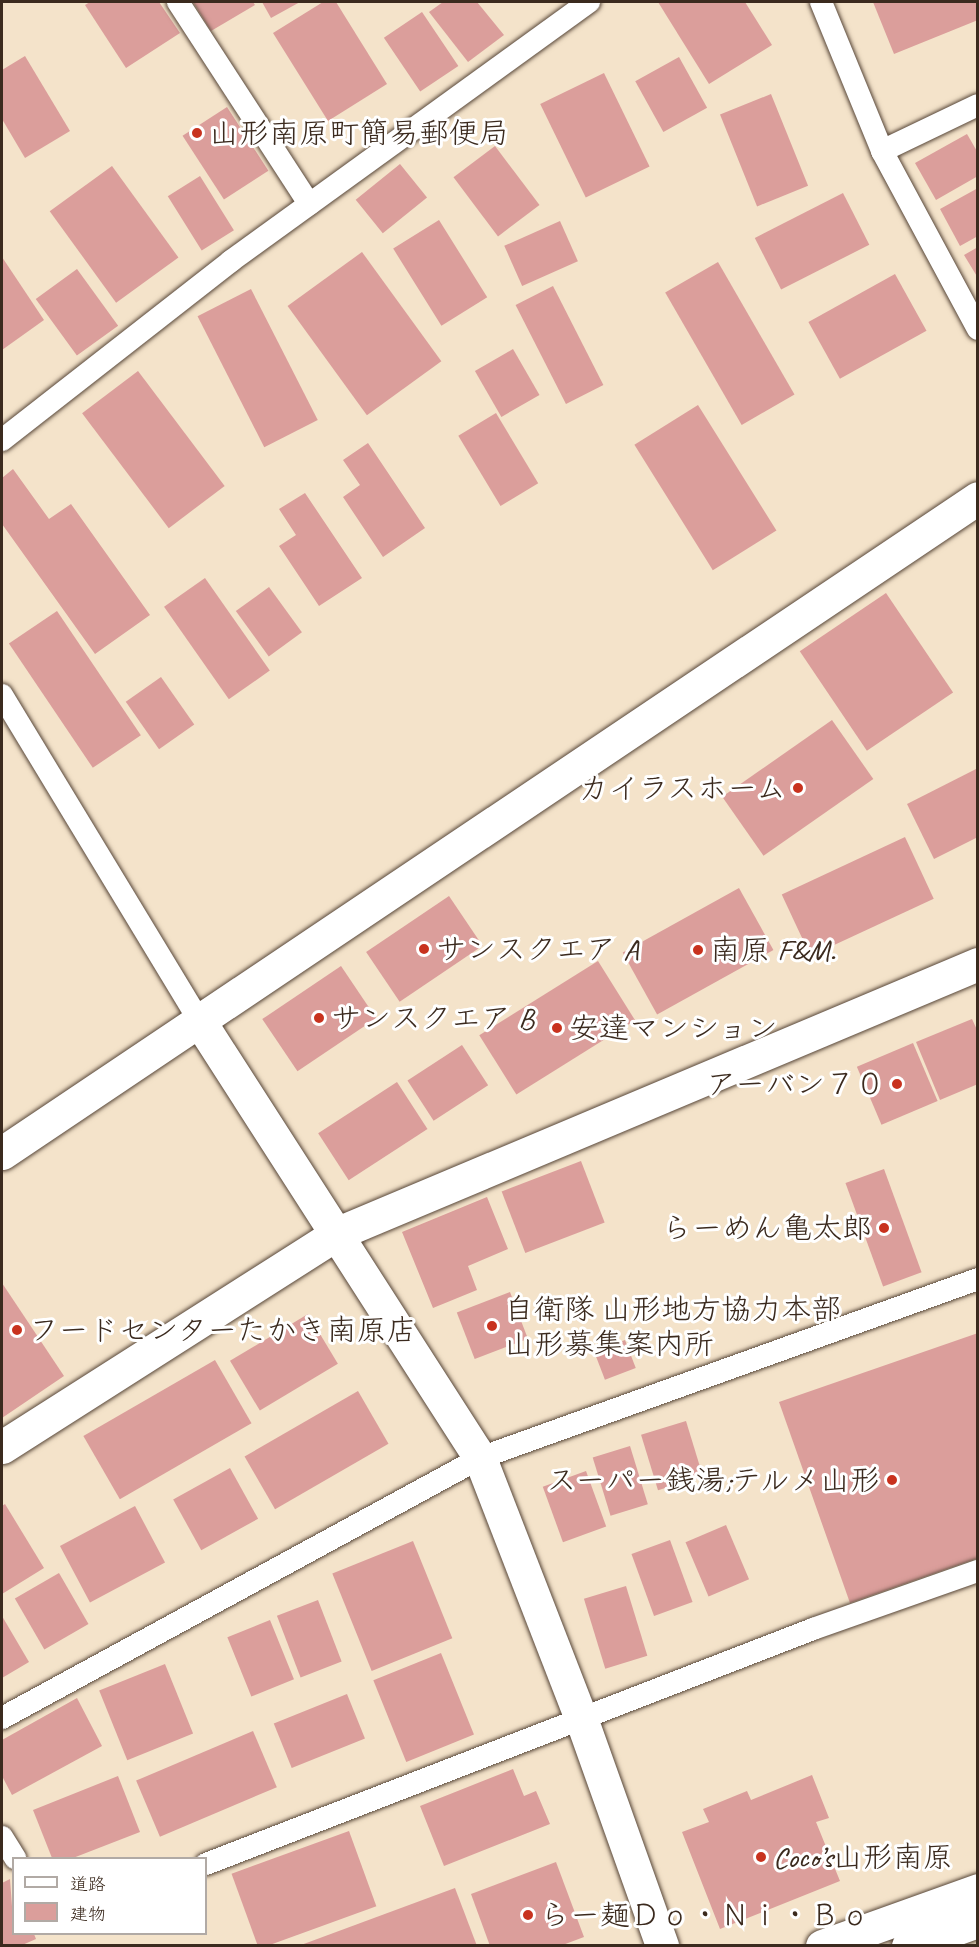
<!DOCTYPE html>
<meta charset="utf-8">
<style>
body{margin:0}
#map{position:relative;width:979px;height:1947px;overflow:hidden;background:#f4e3ca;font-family:Caveat,"Klee One",sans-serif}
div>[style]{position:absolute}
.building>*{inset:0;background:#db9e9b;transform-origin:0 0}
.roads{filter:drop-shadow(0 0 2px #574638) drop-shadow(0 0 2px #574638)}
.lane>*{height:22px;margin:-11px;padding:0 11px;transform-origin:11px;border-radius:11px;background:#fff}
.street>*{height:33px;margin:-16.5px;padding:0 16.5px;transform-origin:16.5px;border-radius:16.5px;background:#fff}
.highway>*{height:33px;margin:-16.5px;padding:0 16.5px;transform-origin:16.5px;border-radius:16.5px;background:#fff}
.dots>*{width:16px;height:16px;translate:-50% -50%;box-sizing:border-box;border:3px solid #fff;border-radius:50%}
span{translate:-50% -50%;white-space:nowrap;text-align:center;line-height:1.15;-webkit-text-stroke:6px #fff;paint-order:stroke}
.poi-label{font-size:30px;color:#3b2a1e}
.left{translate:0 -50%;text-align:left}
.right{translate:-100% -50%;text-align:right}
.frame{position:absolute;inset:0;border:3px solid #3b2a1e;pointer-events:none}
.legend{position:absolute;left:12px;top:1857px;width:195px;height:78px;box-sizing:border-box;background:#fff;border:2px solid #b1aaa5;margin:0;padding:8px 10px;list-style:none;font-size:18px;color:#3b2a1e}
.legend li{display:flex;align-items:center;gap:12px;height:30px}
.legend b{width:30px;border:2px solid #b1aaa5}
</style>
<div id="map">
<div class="building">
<i style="clip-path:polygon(90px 2px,159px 2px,180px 33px,126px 68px,85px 5px)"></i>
<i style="clip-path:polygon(193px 2px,253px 2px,255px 5px,211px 31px)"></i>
<i style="clip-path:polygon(262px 2px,300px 2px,271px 18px)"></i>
<i style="clip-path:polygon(323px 2px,336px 2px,387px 84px,328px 121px,273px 33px)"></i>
<i style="clip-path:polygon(443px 2px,477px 2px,504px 35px,468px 62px,429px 12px)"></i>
<i style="clip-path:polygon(658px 2px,745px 2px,772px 45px,709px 84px)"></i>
<i style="clip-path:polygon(873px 2px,978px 2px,978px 20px,894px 54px)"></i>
<i style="left:422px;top:12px;width:65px;height:46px;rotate:56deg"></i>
<i style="clip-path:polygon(25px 56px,70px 131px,25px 158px,2px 119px,2px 70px)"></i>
<i style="left:679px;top:57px;width:58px;height:50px;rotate:61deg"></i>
<i style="left:604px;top:73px;width:104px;height:71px;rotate:64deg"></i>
<i style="left:771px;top:94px;width:99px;height:55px;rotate:68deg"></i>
<i style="left:227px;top:107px;width:76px;height:53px;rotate:57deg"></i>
<i style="clip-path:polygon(967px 134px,978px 153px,978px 176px,936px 200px,915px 163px)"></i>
<i style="left:495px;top:146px;width:74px;height:52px;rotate:53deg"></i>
<i style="left:400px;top:164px;width:43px;height:57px;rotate:51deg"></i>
<i style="left:112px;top:166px;width:113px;height:77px;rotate:54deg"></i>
<i style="left:200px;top:176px;width:64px;height:38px;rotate:58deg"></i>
<i style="clip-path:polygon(978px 188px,978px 236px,960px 246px,940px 209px)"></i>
<i style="left:843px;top:193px;width:58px;height:99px;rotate:63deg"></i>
<i style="left:439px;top:220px;width:91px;height:54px;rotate:58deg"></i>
<i style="left:560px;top:221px;width:44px;height:61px;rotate:66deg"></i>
<i style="clip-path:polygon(978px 247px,978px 278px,964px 255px)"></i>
<i style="left:362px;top:252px;width:135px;height:92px;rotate:54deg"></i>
<i style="clip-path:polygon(2px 257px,44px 320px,2px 350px)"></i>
<i style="left:718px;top:262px;width:153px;height:61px;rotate:60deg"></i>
<i style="left:77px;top:269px;width:70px;height:51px;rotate:54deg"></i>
<i style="left:895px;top:274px;width:65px;height:99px;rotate:61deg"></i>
<i style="left:553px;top:286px;width:111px;height:42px;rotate:63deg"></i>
<i style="left:251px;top:289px;width:147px;height:60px;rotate:63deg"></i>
<i style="left:513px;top:349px;width:53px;height:44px;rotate:60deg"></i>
<i style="left:138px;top:371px;width:144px;height:70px;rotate:53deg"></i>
<i style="left:698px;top:405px;width:148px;height:75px;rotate:58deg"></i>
<i style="left:496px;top:413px;width:82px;height:44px;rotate:59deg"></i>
<i style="clip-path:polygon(368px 443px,425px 528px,383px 557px,343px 497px,360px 485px,343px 460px)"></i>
<i style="clip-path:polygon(13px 469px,49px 519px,71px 504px,150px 615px,95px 654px,2px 524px,2px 478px)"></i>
<i style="clip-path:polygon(305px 493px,362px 578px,319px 606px,279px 546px,296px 535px,279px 509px)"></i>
<i style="left:205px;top:578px;width:113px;height:50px;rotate:55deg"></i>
<i style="left:269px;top:587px;width:56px;height:41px;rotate:54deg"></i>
<i style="left:886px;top:593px;width:120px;height:104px;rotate:56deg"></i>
<i style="left:57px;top:611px;width:150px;height:58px;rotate:56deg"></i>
<i style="left:161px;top:677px;width:58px;height:43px;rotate:55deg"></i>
<i style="left:832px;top:720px;width:72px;height:134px;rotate:55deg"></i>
<i style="clip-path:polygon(978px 768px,978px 837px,934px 859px,907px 804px)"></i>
<i style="left:905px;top:837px;width:68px;height:136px;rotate:65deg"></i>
<i style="left:739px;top:888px;width:71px;height:133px;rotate:61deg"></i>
<i style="left:449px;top:896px;width:60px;height:100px;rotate:56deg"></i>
<i style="left:598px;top:961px;width:70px;height:140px;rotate:58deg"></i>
<i style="left:341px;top:966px;width:63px;height:95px;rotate:56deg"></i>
<i style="clip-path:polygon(972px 1019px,978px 1032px,978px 1084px,940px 1100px,916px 1042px)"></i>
<i style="left:913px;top:1043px;width:63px;height:61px;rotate:67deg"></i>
<i style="left:462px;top:1045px;width:48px;height:65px;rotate:57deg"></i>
<i style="left:397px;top:1082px;width:56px;height:94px;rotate:57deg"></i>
<i style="left:581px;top:1161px;width:66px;height:85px;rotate:69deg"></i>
<i style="left:884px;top:1169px;width:110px;height:41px;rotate:70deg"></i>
<i style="clip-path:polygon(487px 1197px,508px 1249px,468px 1266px,477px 1290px,433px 1308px,402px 1232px)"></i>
<i style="clip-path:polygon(2px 1283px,64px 1376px,2px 1418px)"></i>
<i style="left:510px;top:1292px;width:50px;height:57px;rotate:69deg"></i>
<i style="left:308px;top:1314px;width:58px;height:91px;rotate:59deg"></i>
<i style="clip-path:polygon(978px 1333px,978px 1558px,850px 1603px,779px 1402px)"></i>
<i style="left:625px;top:1340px;width:30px;height:33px;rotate:69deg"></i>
<i style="left:215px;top:1360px;width:73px;height:152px;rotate:60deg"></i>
<i style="left:358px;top:1391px;width:61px;height:131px;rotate:60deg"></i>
<i style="left:686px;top:1421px;width:58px;height:47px;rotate:73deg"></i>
<i style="left:630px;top:1446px;width:61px;height:39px;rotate:73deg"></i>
<i style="left:230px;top:1468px;width:58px;height:65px;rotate:61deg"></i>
<i style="left:586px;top:1471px;width:59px;height:46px;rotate:70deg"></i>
<i style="clip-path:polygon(5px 1504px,44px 1568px,2px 1594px,2px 1506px)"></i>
<i style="left:135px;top:1506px;width:64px;height:85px;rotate:62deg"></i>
<i style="left:726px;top:1525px;width:59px;height:44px;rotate:67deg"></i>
<i style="left:670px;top:1540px;width:66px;height:41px;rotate:70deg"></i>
<i style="left:413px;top:1541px;width:105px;height:87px;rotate:68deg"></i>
<i style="left:59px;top:1573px;width:59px;height:51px;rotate:60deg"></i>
<i style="left:626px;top:1586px;width:73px;height:44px;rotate:73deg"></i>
<i style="left:318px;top:1600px;width:66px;height:44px;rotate:69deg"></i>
<i style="clip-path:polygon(2px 1616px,29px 1662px,2px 1678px)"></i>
<i style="left:270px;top:1620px;width:64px;height:46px;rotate:68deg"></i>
<i style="left:441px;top:1653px;width:88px;height:73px;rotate:68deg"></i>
<i style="left:165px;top:1664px;width:75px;height:71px;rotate:68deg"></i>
<i style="left:347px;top:1694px;width:48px;height:79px;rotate:68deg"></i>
<i style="clip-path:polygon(77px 1698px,102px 1746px,12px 1795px,2px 1776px,2px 1740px)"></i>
<i style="left:253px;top:1731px;width:61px;height:127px;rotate:67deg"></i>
<i style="clip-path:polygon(513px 1769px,524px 1796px,536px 1791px,550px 1824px,444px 1866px,420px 1806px)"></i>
<i style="clip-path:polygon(812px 1775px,829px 1818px,816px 1822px,840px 1881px,720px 1929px,682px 1832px,709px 1822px,703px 1809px,747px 1791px,751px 1800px)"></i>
<i style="clip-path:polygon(118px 1776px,140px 1832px,73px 1858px,52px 1858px,33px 1810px)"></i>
<i style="left:349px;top:1831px;width:80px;height:125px;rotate:70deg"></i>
<i style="clip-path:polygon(556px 1862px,584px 1937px,560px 1946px,490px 1946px,471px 1894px)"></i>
<i style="clip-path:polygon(10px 1879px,14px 1934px,34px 1934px,36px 1939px,20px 1946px,2px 1946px,2px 1883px)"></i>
<i style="clip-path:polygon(455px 1888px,477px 1946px,301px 1946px,301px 1945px)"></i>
</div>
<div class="roads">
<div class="lane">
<i style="left:178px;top:2px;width:241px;rotate:57deg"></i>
<i style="left:821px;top:2px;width:161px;rotate:67.7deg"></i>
<i style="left:882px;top:151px;width:202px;rotate:61.7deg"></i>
<i style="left:882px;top:151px;width:106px;rotate:-25.6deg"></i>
<i style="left:2px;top:440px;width:291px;rotate:-38deg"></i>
<i style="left:231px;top:261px;width:442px;rotate:-35.9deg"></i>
<i style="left:2px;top:695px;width:382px;rotate:58.8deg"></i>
<i style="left:2px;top:1718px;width:544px;rotate:-28.54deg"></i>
<i style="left:480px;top:1458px;width:529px;rotate:-19.77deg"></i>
<i style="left:2px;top:1837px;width:25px;rotate:58deg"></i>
<i style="left:206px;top:1864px;width:651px;rotate:-21.16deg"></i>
<i style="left:813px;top:1629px;width:175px;rotate:-19.4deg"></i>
</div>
<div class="street">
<i style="left:200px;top:1022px;width:518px;rotate:57.29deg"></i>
<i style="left:480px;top:1458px;width:279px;rotate:68.8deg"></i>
<i style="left:581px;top:1718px;width:242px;rotate:70.4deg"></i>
<i style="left:2px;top:1153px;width:1175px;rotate:-33.87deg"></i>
<i style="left:2px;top:1447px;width:398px;rotate:-32.5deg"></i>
<i style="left:338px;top:1233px;width:694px;rotate:-22.8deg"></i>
</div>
<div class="highway">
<i style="left:822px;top:1946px;width:166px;rotate:-19.7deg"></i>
<i style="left:908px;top:1946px;width:74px;rotate:-19.7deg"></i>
</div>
</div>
<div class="dots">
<i style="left:197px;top:133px;background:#c8321e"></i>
<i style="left:798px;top:788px;background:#c8321e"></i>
<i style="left:424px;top:949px;background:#c8321e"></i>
<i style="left:698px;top:950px;background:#c8321e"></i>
<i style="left:319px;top:1018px;background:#c8321e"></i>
<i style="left:557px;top:1028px;background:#c8321e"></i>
<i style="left:897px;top:1084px;background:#c8321e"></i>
<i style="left:884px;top:1228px;background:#c8321e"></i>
<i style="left:492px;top:1326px;background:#c8321e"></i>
<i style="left:17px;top:1330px;background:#c8321e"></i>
<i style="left:892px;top:1480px;background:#c8321e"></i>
<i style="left:761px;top:1857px;background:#c8321e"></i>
<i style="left:528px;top:1915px;background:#c8321e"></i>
</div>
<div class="poi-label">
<span class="left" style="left:209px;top:133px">山形南原町簡易郵便局</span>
<span class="right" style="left:786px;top:788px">カイラスホーム</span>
<span class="left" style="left:436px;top:949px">サンスクエア A</span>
<span class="left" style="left:710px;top:950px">南原 F&amp;M.</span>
<span class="left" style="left:331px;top:1018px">サンスクエア B</span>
<span class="left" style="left:569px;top:1028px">安達マンション</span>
<span class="right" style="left:885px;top:1084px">アーバン７０</span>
<span class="right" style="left:872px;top:1228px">らーめん亀太郎</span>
<span class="left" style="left:504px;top:1326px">自衛隊 山形地方協力本部<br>山形募集案内所</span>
<span class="left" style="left:29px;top:1330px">フードセンターたかき南原店</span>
<span class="right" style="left:880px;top:1480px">スーパー銭湯;テルメ山形</span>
<span class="left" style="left:773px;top:1857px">Coco’s山形南原</span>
<span class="left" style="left:540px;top:1915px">らー麺Ｄｏ・Ｎｉ・Ｂｏ</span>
</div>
<div class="frame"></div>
<ul class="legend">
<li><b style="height:8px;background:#fff"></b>道路</li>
<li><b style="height:16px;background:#db9e9b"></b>建物</li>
</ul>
</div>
